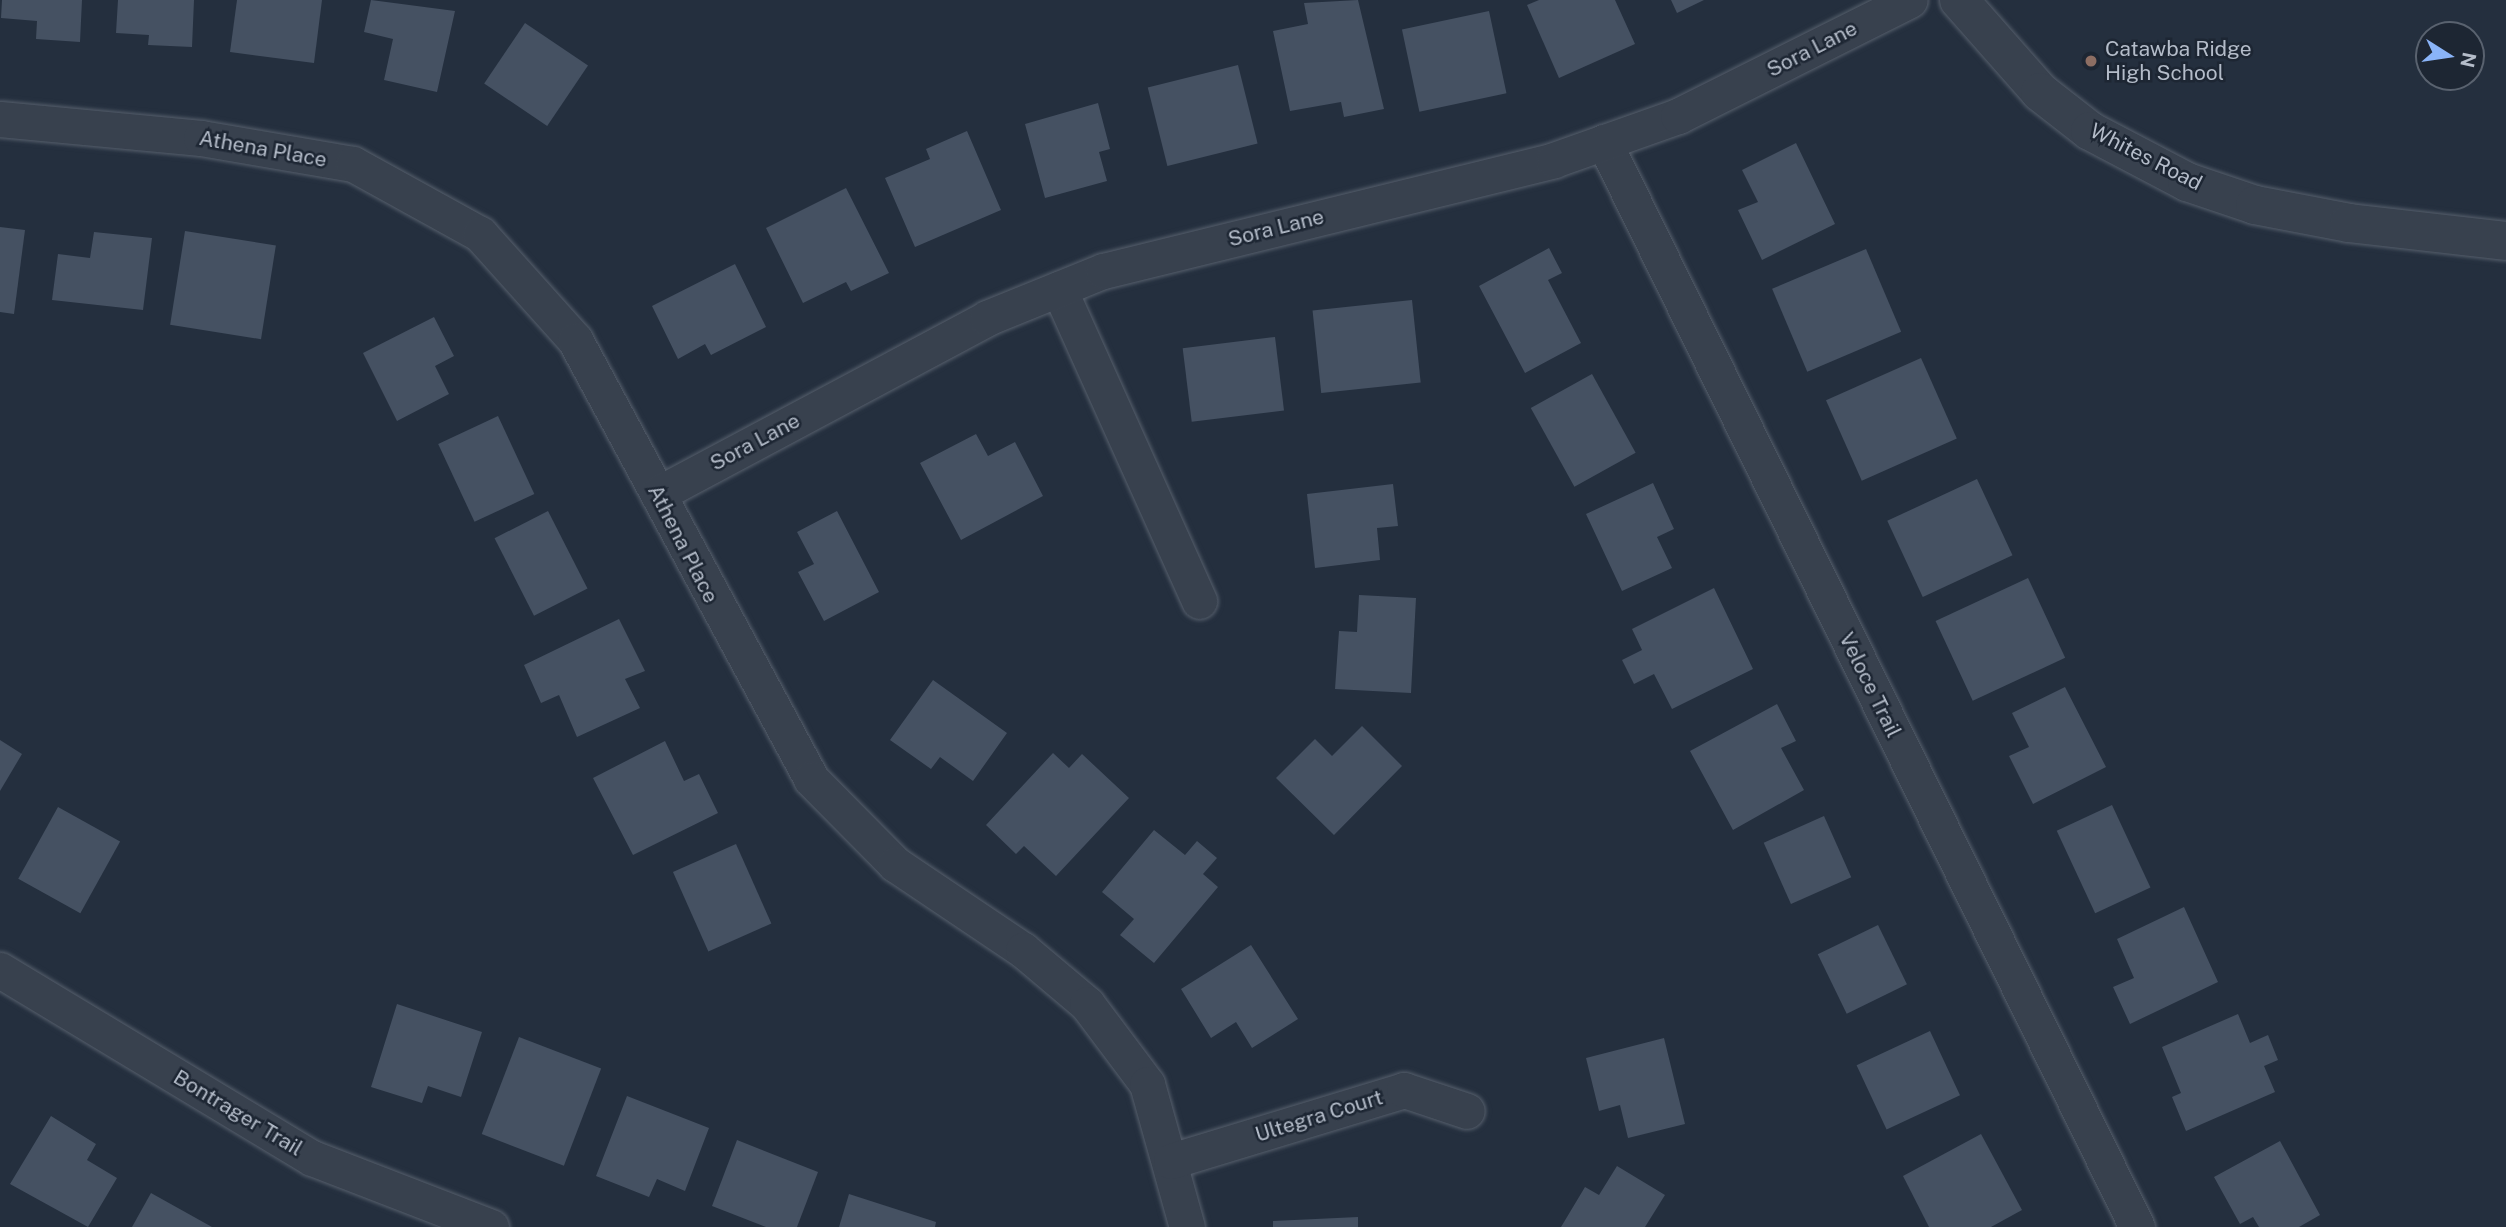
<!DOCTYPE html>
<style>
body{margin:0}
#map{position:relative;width:2506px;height:1227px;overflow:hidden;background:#242f3e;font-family:"Public Sans",sans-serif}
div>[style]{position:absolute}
.building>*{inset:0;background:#455162;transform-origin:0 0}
.roads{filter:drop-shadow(0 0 2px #565f6c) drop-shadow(0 0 2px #565f6c)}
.minor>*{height:35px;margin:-17.5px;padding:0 17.5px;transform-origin:17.5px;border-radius:17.5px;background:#38414e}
.tertiary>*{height:38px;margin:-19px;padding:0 19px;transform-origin:19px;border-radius:19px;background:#38414e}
.dots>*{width:19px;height:19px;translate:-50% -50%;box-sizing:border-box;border:4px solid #1d2633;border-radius:50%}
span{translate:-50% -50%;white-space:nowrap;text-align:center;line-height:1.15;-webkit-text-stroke:5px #1d2633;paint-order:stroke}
.street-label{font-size:21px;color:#b4bcc9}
.poi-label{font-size:21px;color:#b4bcc9}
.left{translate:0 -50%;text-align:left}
.north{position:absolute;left:2415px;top:21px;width:70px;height:70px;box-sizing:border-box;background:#1d2633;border:2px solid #59626f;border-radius:50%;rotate:102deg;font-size:19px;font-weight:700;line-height:28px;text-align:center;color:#b4bcc9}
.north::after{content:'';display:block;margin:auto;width:24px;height:32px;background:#8ab4f8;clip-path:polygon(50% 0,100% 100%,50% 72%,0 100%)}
</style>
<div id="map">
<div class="building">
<i style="clip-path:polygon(2px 0,82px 0,80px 42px,36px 39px,37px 21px,1px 18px)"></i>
<i style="clip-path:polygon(118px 0,194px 0,192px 47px,148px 45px,149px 35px,116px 33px)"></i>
<i style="clip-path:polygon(237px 0,322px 0,314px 63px,230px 52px)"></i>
<i style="clip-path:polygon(371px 0,455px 11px,437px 92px,384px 80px,393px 39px,364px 32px)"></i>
<i style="clip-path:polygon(1358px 0,1384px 109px,1344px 117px,1341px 102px,1290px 111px,1273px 31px,1308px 24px,1304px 3px)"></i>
<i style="clip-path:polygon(1539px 0,1615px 0,1635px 44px,1559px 78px,1527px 5px)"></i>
<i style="clip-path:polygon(1671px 0,1704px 0,1677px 13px)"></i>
<i style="left:1489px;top:11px;width:84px;height:89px;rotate:78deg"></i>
<i style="left:525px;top:23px;width:76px;height:73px;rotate:34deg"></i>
<i style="left:1238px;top:65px;width:81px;height:93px;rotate:76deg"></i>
<i style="clip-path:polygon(1098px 103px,1110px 149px,1099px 152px,1107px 181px,1045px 198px,1025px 124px)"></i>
<i style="clip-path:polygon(967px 131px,1001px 210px,915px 247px,885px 178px,930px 159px,926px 149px)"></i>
<i style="clip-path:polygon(1796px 143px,1835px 224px,1762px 260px,1738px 210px,1758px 202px,1742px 170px)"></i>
<i style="clip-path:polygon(846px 188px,889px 273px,851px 291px,846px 282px,803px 303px,766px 228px)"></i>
<i style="clip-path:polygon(0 227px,25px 230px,14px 314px,0 312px)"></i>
<i style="left:185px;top:231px;width:92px;height:95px;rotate:9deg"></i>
<i style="clip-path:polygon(94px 232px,152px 238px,143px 310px,52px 300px,58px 254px,90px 258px)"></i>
<i style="clip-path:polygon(1549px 248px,1562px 273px,1548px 280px,1581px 343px,1525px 373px,1479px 286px)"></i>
<i style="left:1866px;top:249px;width:90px;height:102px;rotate:67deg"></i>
<i style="clip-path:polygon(735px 264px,766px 327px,711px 355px,705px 344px,678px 359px,652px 306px)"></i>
<i style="left:1412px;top:300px;width:83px;height:100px;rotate:84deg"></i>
<i style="clip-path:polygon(434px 317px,454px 356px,435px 366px,449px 394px,397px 421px,363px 353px)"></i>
<i style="left:1275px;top:337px;width:74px;height:93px;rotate:83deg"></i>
<i style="left:1921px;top:358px;width:88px;height:104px;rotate:66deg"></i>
<i style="left:1592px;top:374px;width:90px;height:70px;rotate:61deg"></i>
<i style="left:498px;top:416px;width:86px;height:66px;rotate:65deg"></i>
<i style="clip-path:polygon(976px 434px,988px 456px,1015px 442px,1043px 496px,961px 540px,920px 463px)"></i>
<i style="left:1977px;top:479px;width:84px;height:99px;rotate:65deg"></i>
<i style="clip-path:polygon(1653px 483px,1674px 529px,1657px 537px,1672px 568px,1622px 591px,1586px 514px)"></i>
<i style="clip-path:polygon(1393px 484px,1398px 526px,1377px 528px,1380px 560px,1315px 568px,1307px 494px)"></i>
<i style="left:548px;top:511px;width:87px;height:60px;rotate:63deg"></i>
<i style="clip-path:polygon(837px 511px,879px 592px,824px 621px,798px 572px,814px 564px,797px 532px)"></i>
<i style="left:2028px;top:578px;width:88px;height:102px;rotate:65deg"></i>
<i style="clip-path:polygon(1714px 588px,1753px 669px,1672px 709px,1654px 674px,1634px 684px,1622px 660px,1642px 650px,1632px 629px)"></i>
<i style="clip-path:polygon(1359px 595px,1416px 598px,1411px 693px,1335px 689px,1339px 631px,1357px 632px)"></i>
<i style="clip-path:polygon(619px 619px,645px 671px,625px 679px,640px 708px,577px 737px,559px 695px,541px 703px,524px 665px)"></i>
<i style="clip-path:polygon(933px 680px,1007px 733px,973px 781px,940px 757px,931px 769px,890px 740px)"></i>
<i style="clip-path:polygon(2065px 687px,2106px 767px,2033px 804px,2009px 756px,2029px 747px,2012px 713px)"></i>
<i style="clip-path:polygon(1777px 704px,1796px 741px,1781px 748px,1804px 790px,1733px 830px,1690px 751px)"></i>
<i style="clip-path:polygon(1362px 726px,1402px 766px,1334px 835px,1276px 778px,1315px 739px,1332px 756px)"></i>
<i style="clip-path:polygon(0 740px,22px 754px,0 791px)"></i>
<i style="clip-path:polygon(665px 741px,684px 781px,699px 774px,718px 813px,633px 855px,593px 778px)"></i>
<i style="clip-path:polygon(1053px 753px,1069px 768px,1082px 754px,1129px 798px,1056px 876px,1024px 846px,1016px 854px,986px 825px)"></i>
<i style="left:2112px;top:805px;width:91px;height:61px;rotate:65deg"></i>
<i style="left:58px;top:807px;width:71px;height:82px;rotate:29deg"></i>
<i style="left:1824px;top:816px;width:67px;height:66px;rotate:66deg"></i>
<i style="clip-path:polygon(1154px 830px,1185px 855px,1197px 841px,1217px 858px,1203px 874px,1218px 887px,1154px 963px,1120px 935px,1134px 919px,1102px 892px)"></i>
<i style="left:736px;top:844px;width:87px;height:69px;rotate:66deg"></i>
<i style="clip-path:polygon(2184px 907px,2218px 982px,2130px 1024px,2113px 987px,2134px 978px,2117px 939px)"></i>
<i style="left:1878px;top:925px;width:66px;height:67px;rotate:64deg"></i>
<i style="clip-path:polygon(1251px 945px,1298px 1019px,1252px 1048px,1236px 1022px,1211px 1038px,1181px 989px)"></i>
<i style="clip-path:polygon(397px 1004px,482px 1032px,461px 1097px,428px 1086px,422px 1103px,371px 1087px)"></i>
<i style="clip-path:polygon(2238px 1014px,2250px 1043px,2268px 1035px,2278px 1060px,2264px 1066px,2275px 1092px,2186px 1131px,2172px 1097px,2181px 1093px,2162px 1047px)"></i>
<i style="left:1930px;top:1031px;width:71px;height:81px;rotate:65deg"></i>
<i style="left:519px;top:1037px;width:88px;height:104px;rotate:21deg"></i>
<i style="clip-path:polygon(1664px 1038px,1685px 1124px,1628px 1138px,1620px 1105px,1599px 1111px,1586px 1058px)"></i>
<i style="clip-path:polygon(627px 1096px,709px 1128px,685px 1191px,657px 1179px,649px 1197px,596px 1176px)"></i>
<i style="clip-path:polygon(51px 1116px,96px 1144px,87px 1160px,117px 1178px,88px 1227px,10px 1184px)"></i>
<i style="clip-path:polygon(1981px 1134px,2022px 1210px,1991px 1227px,1929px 1227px,1903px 1176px)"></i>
<i style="clip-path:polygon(737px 1140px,818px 1172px,797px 1227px,766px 1227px,712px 1206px)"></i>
<i style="clip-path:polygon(2280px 1141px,2320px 1215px,2299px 1227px,2259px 1227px,2253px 1217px,2240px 1224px,2214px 1177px)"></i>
<i style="clip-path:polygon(1617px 1166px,1665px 1195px,1645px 1227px,1561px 1227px,1585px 1187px,1599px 1195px)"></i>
<i style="clip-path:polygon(151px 1193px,212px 1227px,132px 1227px)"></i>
<i style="clip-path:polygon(849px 1194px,936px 1222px,935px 1227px,839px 1227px)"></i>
<i style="clip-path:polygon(1358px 1217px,1358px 1227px,1273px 1227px,1273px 1221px)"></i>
</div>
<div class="roads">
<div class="minor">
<i style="left:0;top:119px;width:202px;rotate:5.4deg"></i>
<i style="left:201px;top:138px;width:154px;rotate:9.7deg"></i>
<i style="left:353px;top:164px;width:145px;rotate:28.9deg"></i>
<i style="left:480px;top:234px;width:142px;rotate:48.1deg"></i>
<i style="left:575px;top:340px;width:498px;rotate:61.7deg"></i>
<i style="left:811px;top:779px;width:120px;rotate:45.3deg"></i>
<i style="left:895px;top:864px;width:154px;rotate:33.9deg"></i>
<i style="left:1023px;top:950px;width:84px;rotate:40.2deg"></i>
<i style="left:1087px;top:1004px;width:100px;rotate:53.1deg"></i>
<i style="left:1147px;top:1084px;width:148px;rotate:74.4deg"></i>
<i style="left:1604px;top:142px;width:1209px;rotate:63.84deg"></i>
<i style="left:1059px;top:289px;width:342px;rotate:65.8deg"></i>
<i style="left:658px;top:494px;width:373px;rotate:-28.1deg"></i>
<i style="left:987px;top:318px;width:125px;rotate:-22.1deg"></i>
<i style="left:1103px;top:271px;width:464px;rotate:-13.8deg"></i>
<i style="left:1554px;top:160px;width:132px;rotate:-19.5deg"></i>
<i style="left:1678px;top:116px;width:259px;rotate:-26.6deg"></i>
<i style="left:0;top:970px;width:364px;rotate:31.1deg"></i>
<i style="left:312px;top:1158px;width:192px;rotate:21.1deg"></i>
<i style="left:1171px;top:1161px;width:244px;rotate:-16.9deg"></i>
<i style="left:1404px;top:1090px;width:66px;rotate:18.4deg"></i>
</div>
<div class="tertiary">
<i style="left:1959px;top:0;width:123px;rotate:48.6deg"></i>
<i style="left:2040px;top:92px;width:63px;rotate:38deg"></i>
<i style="left:2090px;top:131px;width:110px;rotate:27.7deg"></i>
<i style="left:2187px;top:182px;width:72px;rotate:18.7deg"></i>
<i style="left:2255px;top:205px;width:96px;rotate:10.8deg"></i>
<i style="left:2349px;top:223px;width:158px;rotate:6.5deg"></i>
</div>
</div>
<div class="dots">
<i style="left:2091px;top:61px;background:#8d6e63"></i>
</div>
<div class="street-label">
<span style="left:1812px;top:49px;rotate:-27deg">Sora Lane</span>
<span style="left:263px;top:149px;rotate:10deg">Athena Place</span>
<span style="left:2146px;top:157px;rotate:27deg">Whites Road</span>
<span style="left:1276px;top:228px;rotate:-14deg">Sora Lane</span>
<span style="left:755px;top:442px;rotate:-28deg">Sora Lane</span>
<span style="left:683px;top:544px;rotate:63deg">Athena Place</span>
<span style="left:1870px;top:685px;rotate:64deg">Veloce Trail</span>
<span style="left:238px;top:1113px;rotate:31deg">Bontrager Trail</span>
<span style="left:1319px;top:1116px;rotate:-17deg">Ultegra Court</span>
</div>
<div class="poi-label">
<span class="left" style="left:2105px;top:61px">Catawba Ridge<br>High School</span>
</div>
<div class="north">N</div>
</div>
